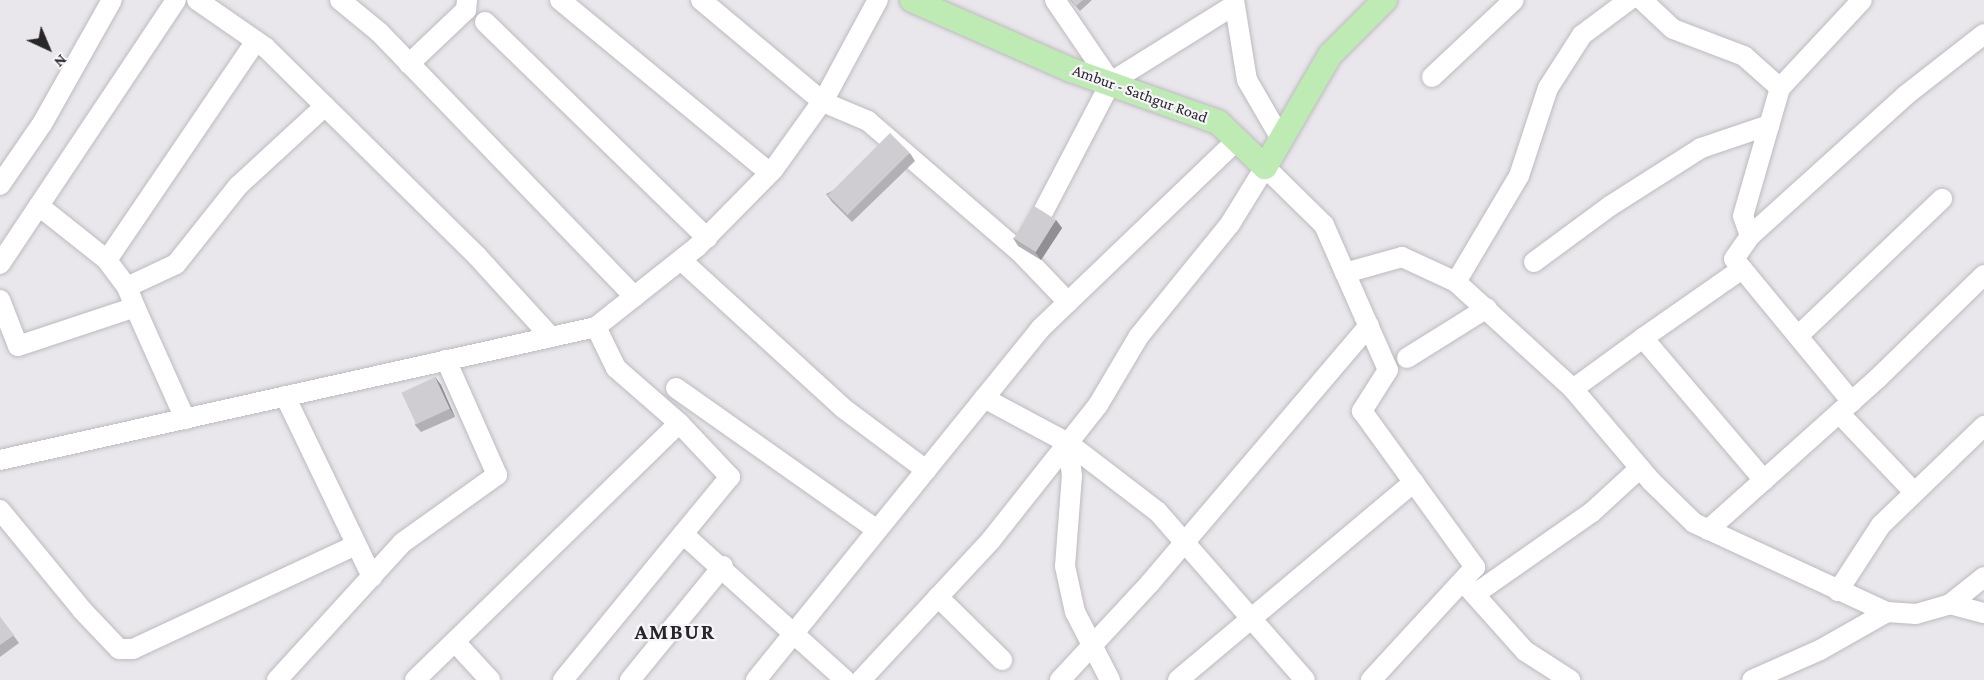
<!DOCTYPE html>
<style>
body{margin:0}
#map{position:relative;width:1984px;height:680px;overflow:hidden;background:#eae7ec;font-family:"Crimson Pro",serif}
div>[style]{position:absolute}
.roads{filter:drop-shadow(0 0 2px #bdbac0) drop-shadow(0 0 2px #bdbac0)}
.minor>*{height:20px;margin:-10px;padding:0 10px;transform-origin:10px;border-radius:10px;background:#fff}
.major>*{height:24px;margin:-12px;padding:0 12px;transform-origin:12px;border-radius:12px;background:#beeab3}
.wall>*{inset:0;background:#b2afb5}
.shaded-wall>*{inset:0;background:#918f93}
.building>*{inset:0;background:#cfccd2;transform-origin:0 0}
span{translate:-50% -50%;white-space:nowrap;text-align:center;line-height:1.15;-webkit-text-stroke:4.5px #f7f4fa;paint-order:stroke}
.street-label{font-size:16px;color:#272628}
.district-label{font-size:22px;color:#272628;font-weight:700;letter-spacing:1.5px}
.north{position:absolute;left:18px;top:18px;width:60px;height:60px;-webkit-text-stroke:4px #f7f4fa;paint-order:stroke;rotate:136deg;font-size:16px;font-weight:700;line-height:24px;text-align:center;color:#272628}
.north::after{content:'';display:block;margin:auto;width:21px;height:27px;background:#272628;clip-path:polygon(50% 0,100% 100%,50% 72%,0 100%)}
</style>
<div id="map">
<div class="roads">
<div class="minor">
<i style="left:197px;top:0;width:83px;rotate:34.7deg"></i>
<i style="left:265px;top:47px;width:298px;rotate:44.6deg"></i>
<i style="left:477px;top:256px;width:110px;rotate:47.6deg"></i>
<i style="left:340px;top:0;width:50px;rotate:39.4deg"></i>
<i style="left:379px;top:32px;width:368px;rotate:46deg"></i>
<i style="left:560px;top:0;width:272px;rotate:39.5deg"></i>
<i style="left:701px;top:0;width:159px;rotate:39.9deg"></i>
<i style="left:823px;top:102px;width:49px;rotate:22.9deg"></i>
<i style="left:868px;top:121px;width:202px;rotate:40.8deg"></i>
<i style="left:1021px;top:253px;width:68px;rotate:46.2deg"></i>
<i style="left:1055px;top:0;width:99px;rotate:55.7deg"></i>
<i style="left:1234px;top:0;width:81px;rotate:80.8deg"></i>
<i style="left:1247px;top:80px;width:66px;rotate:59.9deg"></i>
<i style="left:1642px;top:0;width:42px;rotate:43.1deg"></i>
<i style="left:1673px;top:29px;width:76px;rotate:20.8deg"></i>
<i style="left:1744px;top:56px;width:48px;rotate:41.6deg"></i>
<i style="left:485px;top:22px;width:310px;rotate:44.2deg"></i>
<i style="left:409px;top:64px;width:79px;rotate:-43.5deg"></i>
<i style="left:466px;top:10px;width:10px;rotate:-84deg"></i>
<i style="left:1432px;top:77px;width:112px;rotate:-43.2deg"></i>
<i style="left:0;top:185px;width:74px;rotate:-55.5deg"></i>
<i style="left:42px;top:124px;width:142px;rotate:-60.6deg"></i>
<i style="left:1031px;top:235px;width:173px;rotate:-62.4deg"></i>
<i style="left:1111px;top:82px;width:145px;rotate:-32deg"></i>
<i style="left:1750px;top:236px;width:210px;rotate:-42.1deg"></i>
<i style="left:1906px;top:95px;width:99px;rotate:-38deg"></i>
<i style="left:107px;top:260px;width:265px;rotate:-55.8deg"></i>
<i style="left:681px;top:260px;width:219px;rotate:42.4deg"></i>
<i style="left:843px;top:408px;width:104px;rotate:36.8deg"></i>
<i style="left:1534px;top:262px;width:94px;rotate:-36.4deg"></i>
<i style="left:1610px;top:206px;width:108px;rotate:-32.5deg"></i>
<i style="left:1701px;top:148px;width:72px;rotate:-18.7deg"></i>
<i style="left:0;top:264px;width:317px;rotate:-56.3deg"></i>
<i style="left:1345px;top:273px;width:59px;rotate:-15.7deg"></i>
<i style="left:1402px;top:257px;width:60px;rotate:24.8deg"></i>
<i style="left:1456px;top:282px;width:159px;rotate:42.4deg"></i>
<i style="left:1573px;top:389px;width:121px;rotate:49.7deg"></i>
<i style="left:1651px;top:481px;width:60px;rotate:44.3deg"></i>
<i style="left:1694px;top:523px;width:213px;rotate:24.8deg"></i>
<i style="left:1887px;top:612px;width:77px;rotate:150.4deg"></i>
<i style="left:1820px;top:650px;width:74px;rotate:156.2deg"></i>
<i style="left:1456px;top:282px;width:123px;rotate:-59.3deg"></i>
<i style="left:1519px;top:176px;width:93px;rotate:-71.8deg"></i>
<i style="left:1548px;top:88px;width:63px;rotate:-57.3deg"></i>
<i style="left:1582px;top:35px;width:59px;rotate:-36.7deg"></i>
<i style="left:127px;top:287px;width:54px;rotate:-25.1deg"></i>
<i style="left:176px;top:264px;width:100px;rotate:-51.5deg"></i>
<i style="left:238px;top:186px;width:118px;rotate:-42.6deg"></i>
<i style="left:0;top:300px;width:49px;rotate:68.6deg"></i>
<i style="left:18px;top:346px;width:123px;rotate:-18.4deg"></i>
<i style="left:135px;top:307px;width:22px;rotate:-112deg"></i>
<i style="left:127px;top:287px;width:34px;rotate:-127deg"></i>
<i style="left:107px;top:260px;width:87px;rotate:-141.5deg"></i>
<i style="left:135px;top:307px;width:123px;rotate:65.9deg"></i>
<i style="left:1798px;top:336px;width:199px;rotate:-43.6deg"></i>
<i style="left:1643px;top:338px;width:121px;rotate:-34.9deg"></i>
<i style="left:1407px;top:358px;width:94px;rotate:-32deg"></i>
<i style="left:676px;top:388px;width:246px;rotate:35.2deg"></i>
<i style="left:1573px;top:389px;width:87px;rotate:-36.1deg"></i>
<i style="left:1643px;top:338px;width:187px;rotate:49.6deg"></i>
<i style="left:285px;top:396px;width:201px;rotate:64.3deg"></i>
<i style="left:984px;top:398px;width:95px;rotate:28.2deg"></i>
<i style="left:1068px;top:443px;width:113px;rotate:37.5deg"></i>
<i style="left:1158px;top:512px;width:223px;rotate:48.8deg"></i>
<i style="left:1852px;top:402px;width:185px;rotate:-129.5deg"></i>
<i style="left:1734px;top:259px;width:28px;rotate:-55deg"></i>
<i style="left:1750px;top:236px;width:21px;rotate:-109deg"></i>
<i style="left:1743px;top:216px;width:133px;rotate:-73.9deg"></i>
<i style="left:1780px;top:88px;width:120px;rotate:-47deg"></i>
<i style="left:1839px;top:413px;width:109px;rotate:46.5deg"></i>
<i style="left:0;top:460px;width:611px;rotate:-12.58deg"></i>
<i style="left:596px;top:327px;width:129px;rotate:-38.4deg"></i>
<i style="left:697px;top:247px;width:108px;rotate:-45.4deg"></i>
<i style="left:773px;top:170px;width:91px;rotate:-54.4deg"></i>
<i style="left:826px;top:96px;width:109px;rotate:-61.6deg"></i>
<i style="left:0;top:510px;width:129px;rotate:50.6deg"></i>
<i style="left:82px;top:610px;width:54px;rotate:46.5deg"></i>
<i style="left:119px;top:649px;width:14px"></i>
<i style="left:133px;top:649px;width:246px;rotate:-25deg"></i>
<i style="left:1708px;top:530px;width:227px;rotate:-41.8deg"></i>
<i style="left:1877px;top:379px;width:149px;rotate:-44.2deg"></i>
<i style="left:683px;top:534px;width:218px;rotate:42deg"></i>
<i style="left:1466px;top:585px;width:89px;rotate:48.2deg"></i>
<i style="left:1525px;top:651px;width:54px;rotate:32.8deg"></i>
<i style="left:1838px;top:591px;width:79px;rotate:-56.9deg"></i>
<i style="left:1881px;top:525px;width:143px;rotate:-43.9deg"></i>
<i style="left:1475px;top:594px;width:143px;rotate:-35deg"></i>
<i style="left:1592px;top:512px;width:65px;rotate:-42.5deg"></i>
<i style="left:938px;top:597px;width:90px;rotate:44.5deg"></i>
<i style="left:1950px;top:604px;width:43px;rotate:-38.5deg"></i>
<i style="left:1887px;top:612px;width:29px;rotate:4deg"></i>
<i style="left:1916px;top:614px;width:35px;rotate:-16deg"></i>
<i style="left:1950px;top:604px;width:35px;rotate:15deg"></i>
<i style="left:455px;top:642px;width:52px;rotate:47.4deg"></i>
<i style="left:277px;top:680px;width:185px;rotate:-47.6deg"></i>
<i style="left:402px;top:543px;width:117px;rotate:-35.6deg"></i>
<i style="left:497px;top:475px;width:126px;rotate:-113.9deg"></i>
<i style="left:415px;top:680px;width:368px;rotate:-44.2deg"></i>
<i style="left:563px;top:680px;width:263px;rotate:-50.6deg"></i>
<i style="left:730px;top:477px;width:74px;rotate:-133.4deg"></i>
<i style="left:679px;top:423px;width:84px;rotate:-138.9deg"></i>
<i style="left:616px;top:368px;width:46px;rotate:-116deg"></i>
<i style="left:630px;top:680px;width:147px;rotate:-50.8deg"></i>
<i style="left:756px;top:680px;width:452px;rotate:-51deg"></i>
<i style="left:1040px;top:329px;width:273px;rotate:-43.8deg"></i>
<i style="left:861px;top:680px;width:191px;rotate:-47.1deg"></i>
<i style="left:991px;top:540px;width:124px;rotate:-51.6deg"></i>
<i style="left:1060px;top:680px;width:132px;rotate:-47.1deg"></i>
<i style="left:1150px;top:583px;width:338px;rotate:-49.6deg"></i>
<i style="left:1110px;top:680px;width:76px;rotate:-117.2deg"></i>
<i style="left:1075px;top:612px;width:47px;rotate:-102.3deg"></i>
<i style="left:1065px;top:566px;width:90px;rotate:-85.6deg"></i>
<i style="left:1072px;top:476px;width:33px;rotate:-97deg"></i>
<i style="left:1068px;top:443px;width:48px;rotate:-51.7deg"></i>
<i style="left:1098px;top:405px;width:80px;rotate:-59.3deg"></i>
<i style="left:1139px;top:336px;width:144px;rotate:-50.9deg"></i>
<i style="left:1230px;top:224px;width:67px;rotate:-58.4deg"></i>
<i style="left:1265px;top:167px;width:83px;rotate:44.5deg"></i>
<i style="left:1324px;top:225px;width:158px;rotate:66.2deg"></i>
<i style="left:1388px;top:370px;width:49px;rotate:122.4deg"></i>
<i style="left:1362px;top:411px;width:193px;rotate:54.1deg"></i>
<i style="left:1475px;top:567px;width:154px;rotate:132.6deg"></i>
<i style="left:1178px;top:680px;width:308px;rotate:-40deg"></i>
</div>
<div class="major">
<i style="left:912px;top:0;width:174px;rotate:23.8deg"></i>
<i style="left:1071px;top:70px;width:156px;rotate:19.5deg"></i>
<i style="left:1218px;top:122px;width:65px;rotate:43.8deg"></i>
<i style="left:1265px;top:167px;width:129px;rotate:-59.9deg"></i>
<i style="left:1330px;top:55px;width:78px;rotate:-45deg"></i>
</div>
</div>
<div class="wall">
<i style="clip-path:polygon(1070px 0,1092px 0,1080px 11px)"></i>
<i style="clip-path:polygon(910px 153px,915px 161px,852px 222px,832px 202px,826px 194px)"></i>
<i style="clip-path:polygon(1056px 220px,1062px 228px,1041px 260px,1018px 246px,1013px 238px)"></i>
<i style="clip-path:polygon(435px 377px,441px 385px,455px 417px,421px 432px,415px 425px)"></i>
<i style="clip-path:polygon(0 617px,19px 643px,0 657px)"></i>
</div>
<div class="shaded-wall">
<i style="clip-path:polygon(1056px 220px,1062px 228px,1041px 260px,1035px 252px)"></i>
<i style="clip-path:polygon(435px 377px,441px 385px,455px 417px,450px 409px)"></i>
</div>
<div class="building">
<i style="clip-path:polygon(1071px 0,1083px 0,1076px 6px)"></i>
<i style="left:890px;top:133px;width:28px;height:88px;rotate:45deg"></i>
<i style="left:1034px;top:206px;width:26px;height:38px;rotate:32deg"></i>
<i style="left:435px;top:377px;width:35px;height:37px;rotate:65deg"></i>
<i style="clip-path:polygon(0 617px,14px 635px,0 645px)"></i>
</div>
<div class="street-label">
<span style="left:1140px;top:94px;rotate:20deg">Ambur - Sathgur Road</span>
</div>
<div class="district-label">
<span style="left:675px;top:632px">AMBUR</span>
</div>
<div class="north">N</div>
</div>
